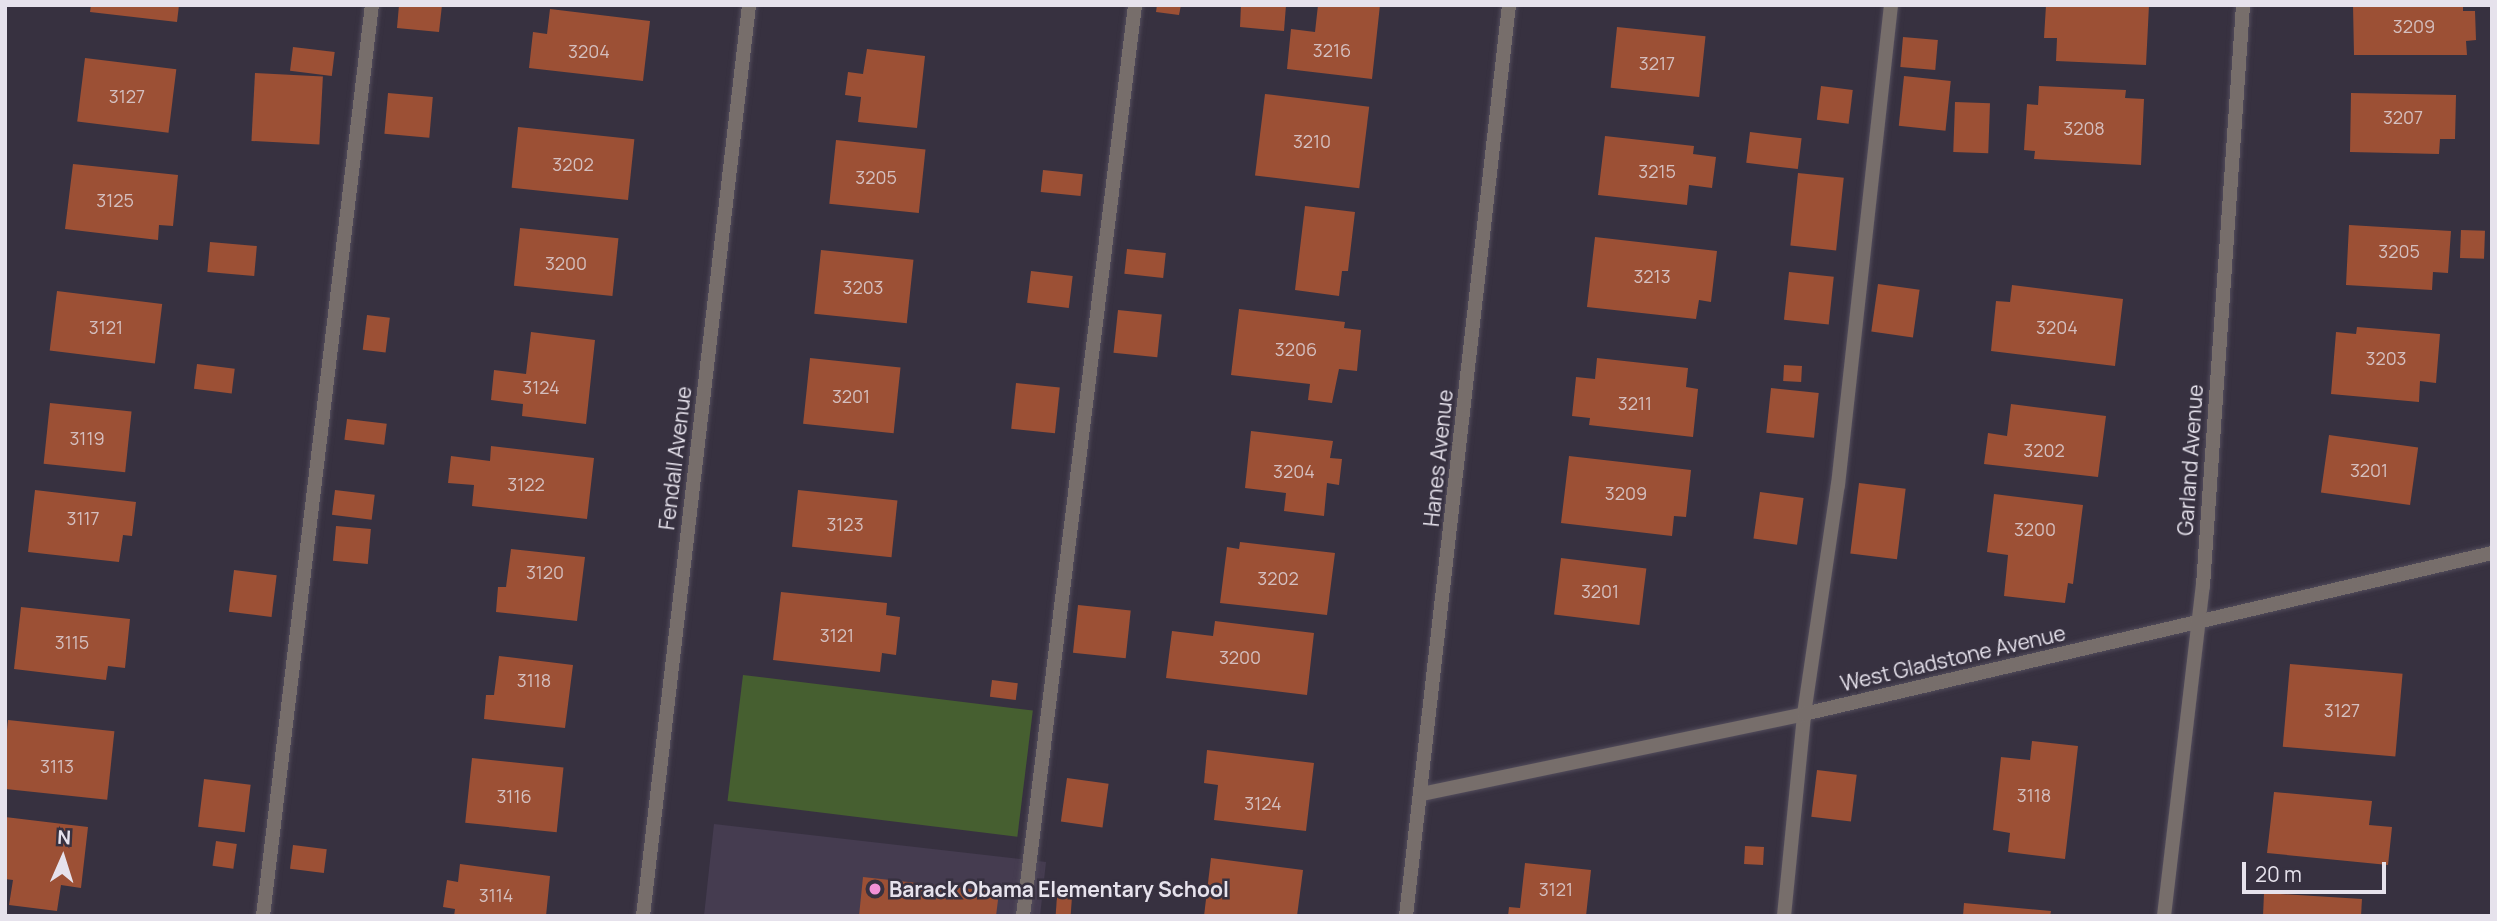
<!DOCTYPE html>
<style>
body{margin:0}
#map{position:relative;width:2497px;height:921px;overflow:hidden;background:#373140;font-family:Manrope,sans-serif}
div>[style]{position:absolute}
.built>*{inset:0;background:#453c50}
.green>*{inset:0;background:#465f30;transform-origin:0 0}
.building>*{inset:0;background:#9c5035;transform-origin:0 0}
.roads{filter:drop-shadow(0 0 2px #534d5c) drop-shadow(0 0 2px #534d5c)}
.lane>*{height:14px;margin:-7px;padding:0 7px;transform-origin:7px;border-radius:7px;background:#776e6b}
.street>*{height:14px;margin:-7px;padding:0 7px;transform-origin:7px;border-radius:7px;background:#776e6b}
.dots>*{width:19px;height:19px;translate:-50% -50%;box-sizing:border-box;border:4px solid #373140;border-radius:50%}
span{translate:-50% -50%;white-space:nowrap;text-align:center;line-height:1.15;-webkit-text-stroke:5px #373140;paint-order:stroke}
.number-label{font-size:18px;color:#d4bebe}
.number-label span{-webkit-text-stroke-width:0}
.street-label{font-size:21px;color:#e6e2ec}
.poi-label{font-size:21px;color:#e6e2ec;font-weight:700}
.left{translate:0 -50%;text-align:left}
.frame{position:absolute;inset:0;border:7px solid #e6e2ec;pointer-events:none}
.north{position:absolute;left:28px;top:823px;width:70px;height:70px;-webkit-text-stroke:5px #373140;paint-order:stroke;rotate:3deg;font-size:19px;font-weight:700;line-height:28px;text-align:center;color:#e6e2ec}
.north::after{content:'';display:block;margin:auto;width:24px;height:32px;background:#e6e2ec;clip-path:polygon(50% 0,100% 100%,50% 72%,0 100%)}
.scale{position:absolute;left:2242px;top:862px;width:144px;height:32px;box-sizing:border-box;border:4px solid #e6e2ec;border-top:0;padding-left:9px;font-size:21px;line-height:24px;white-space:nowrap;color:#e6e2ec;-webkit-text-stroke:5px #373140;paint-order:stroke}
</style>
<div id="map">
<div class="built">
<i style="clip-path:polygon(714px 824px,1046px 862px,1040px 916px,704px 916px)"></i>
</div>
<div class="green">
<i style="left:743px;top:675px;width:292px;height:127px;rotate:7deg"></i>
</div>
<div class="building">
<i style="clip-path:polygon(91px 5px,179px 5px,177px 22px,90px 12px)"></i>
<i style="clip-path:polygon(399px 5px,442px 5px,439px 32px,397px 28px)"></i>
<i style="clip-path:polygon(1157px 5px,1181px 5px,1179px 15px,1156px 12px)"></i>
<i style="clip-path:polygon(1241px 5px,1286px 5px,1284px 31px,1240px 27px)"></i>
<i style="clip-path:polygon(1318px 5px,1380px 5px,1372px 79px,1287px 69px,1291px 29px,1315px 32px)"></i>
<i style="clip-path:polygon(2046px 5px,2149px 5px,2146px 65px,2056px 61px,2057px 38px,2044px 38px)"></i>
<i style="clip-path:polygon(2353px 5px,2463px 5px,2463px 11px,2475px 11px,2476px 40px,2466px 41px,2467px 55px,2354px 55px)"></i>
<i style="clip-path:polygon(550px 9px,650px 21px,643px 81px,529px 68px,533px 32px,547px 34px)"></i>
<i style="left:1617px;top:27px;width:89px;height:61px;rotate:6deg"></i>
<i style="left:1903px;top:37px;width:35px;height:30px;rotate:5deg"></i>
<i style="left:293px;top:47px;width:42px;height:24px;rotate:7deg"></i>
<i style="clip-path:polygon(867px 49px,925px 56px,917px 128px,858px 122px,861px 97px,845px 95px,848px 72px,863px 74px)"></i>
<i style="left:85px;top:58px;width:92px;height:64px;rotate:7deg"></i>
<i style="left:255px;top:73px;width:68px;height:68px;rotate:3deg"></i>
<i style="left:1904px;top:76px;width:47px;height:50px;rotate:6deg"></i>
<i style="left:1821px;top:86px;width:32px;height:34px;rotate:7deg"></i>
<i style="clip-path:polygon(2039px 86px,2126px 90px,2125px 98px,2144px 99px,2141px 165px,2034px 159px,2035px 151px,2024px 150px,2027px 104px,2038px 105px)"></i>
<i style="left:388px;top:93px;width:45px;height:41px;rotate:5deg"></i>
<i style="clip-path:polygon(2351px 93px,2456px 95px,2455px 139px,2440px 139px,2439px 154px,2350px 152px)"></i>
<i style="left:1265px;top:94px;width:105px;height:82px;rotate:7deg"></i>
<i style="left:1955px;top:102px;width:35px;height:50px;rotate:2deg"></i>
<i style="left:518px;top:127px;width:117px;height:61px;rotate:6deg"></i>
<i style="left:1750px;top:132px;width:52px;height:31px;rotate:7deg"></i>
<i style="clip-path:polygon(1605px 136px,1694px 146px,1693px 154px,1716px 157px,1712px 188px,1689px 185px,1687px 205px,1598px 195px)"></i>
<i style="left:836px;top:140px;width:90px;height:64px;rotate:6deg"></i>
<i style="clip-path:polygon(73px 164px,178px 175px,173px 226px,159px 225px,158px 240px,65px 229px)"></i>
<i style="left:1043px;top:170px;width:40px;height:22px;rotate:6deg"></i>
<i style="left:1798px;top:173px;width:46px;height:73px;rotate:6deg"></i>
<i style="clip-path:polygon(1305px 206px,1355px 212px,1348px 271px,1342px 271px,1339px 296px,1295px 290px)"></i>
<i style="clip-path:polygon(2349px 225px,2451px 231px,2448px 273px,2433px 272px,2432px 290px,2346px 285px)"></i>
<i style="left:520px;top:228px;width:99px;height:58px;rotate:6deg"></i>
<i style="left:2461px;top:230px;width:24px;height:28px;rotate:2deg"></i>
<i style="clip-path:polygon(1595px 237px,1717px 251px,1711px 302px,1699px 300px,1696px 319px,1587px 307px)"></i>
<i style="left:210px;top:242px;width:47px;height:30px;rotate:5deg"></i>
<i style="left:1127px;top:249px;width:39px;height:25px;rotate:6deg"></i>
<i style="left:821px;top:250px;width:93px;height:64px;rotate:6deg"></i>
<i style="left:1031px;top:271px;width:42px;height:32px;rotate:7deg"></i>
<i style="left:1789px;top:272px;width:45px;height:48px;rotate:6deg"></i>
<i style="left:1878px;top:284px;width:42px;height:48px;rotate:8deg"></i>
<i style="clip-path:polygon(2012px 285px,2123px 299px,2115px 366px,1991px 351px,1996px 301px,2010px 302px)"></i>
<i style="left:57px;top:291px;width:106px;height:60px;rotate:7deg"></i>
<i style="clip-path:polygon(1239px 309px,1345px 322px,1344px 328px,1361px 330px,1357px 371px,1339px 369px,1332px 403px,1308px 400px,1310px 384px,1231px 375px)"></i>
<i style="left:1118px;top:310px;width:44px;height:43px;rotate:6deg"></i>
<i style="left:367px;top:315px;width:23px;height:35px;rotate:7deg"></i>
<i style="clip-path:polygon(2357px 327px,2440px 334px,2436px 383px,2420px 381px,2419px 402px,2331px 394px,2336px 332px,2356px 334px)"></i>
<i style="clip-path:polygon(531px 332px,595px 340px,586px 424px,522px 416px,523px 404px,491px 400px,494px 370px,526px 374px)"></i>
<i style="left:810px;top:358px;width:91px;height:66px;rotate:6deg"></i>
<i style="clip-path:polygon(1597px 358px,1688px 368px,1686px 387px,1698px 389px,1693px 437px,1589px 425px,1590px 418px,1572px 416px,1576px 377px,1595px 379px)"></i>
<i style="left:197px;top:364px;width:38px;height:25px;rotate:7deg"></i>
<i style="left:1784px;top:365px;width:18px;height:16px;rotate:3deg"></i>
<i style="left:1016px;top:383px;width:44px;height:46px;rotate:6deg"></i>
<i style="left:1771px;top:388px;width:48px;height:45px;rotate:6deg"></i>
<i style="left:50px;top:403px;width:82px;height:61px;rotate:6deg"></i>
<i style="clip-path:polygon(2011px 404px,2106px 416px,2098px 477px,1984px 464px,1988px 433px,2007px 436px)"></i>
<i style="left:347px;top:419px;width:40px;height:21px;rotate:7deg"></i>
<i style="clip-path:polygon(1251px 431px,1333px 441px,1330px 458px,1342px 459px,1339px 485px,1327px 483px,1324px 516px,1284px 511px,1286px 493px,1245px 488px)"></i>
<i style="left:2329px;top:435px;width:90px;height:58px;rotate:8deg"></i>
<i style="clip-path:polygon(491px 446px,594px 458px,587px 519px,472px 506px,474px 485px,448px 483px,451px 456px,490px 461px)"></i>
<i style="clip-path:polygon(1569px 456px,1691px 470px,1686px 517px,1674px 516px,1672px 536px,1561px 523px)"></i>
<i style="left:1859px;top:483px;width:47px;height:71px;rotate:7deg"></i>
<i style="clip-path:polygon(35px 490px,136px 502px,132px 536px,123px 535px,119px 562px,28px 552px)"></i>
<i style="left:335px;top:490px;width:40px;height:25px;rotate:7deg"></i>
<i style="left:798px;top:490px;width:100px;height:57px;rotate:6deg"></i>
<i style="left:1760px;top:492px;width:44px;height:47px;rotate:8deg"></i>
<i style="clip-path:polygon(1994px 494px,2083px 505px,2073px 584px,2068px 583px,2065px 603px,2004px 596px,2008px 555px,1987px 552px)"></i>
<i style="left:336px;top:526px;width:35px;height:35px;rotate:5deg"></i>
<i style="clip-path:polygon(1240px 542px,1335px 553px,1327px 615px,1220px 603px,1227px 547px,1239px 549px)"></i>
<i style="clip-path:polygon(511px 549px,585px 557px,577px 621px,496px 612px,498px 587px,506px 587px)"></i>
<i style="left:1561px;top:558px;width:86px;height:57px;rotate:7deg"></i>
<i style="left:234px;top:570px;width:43px;height:42px;rotate:7deg"></i>
<i style="clip-path:polygon(781px 592px,887px 603px,886px 615px,900px 617px,896px 655px,882px 653px,880px 672px,773px 660px)"></i>
<i style="left:1078px;top:605px;width:53px;height:48px;rotate:6deg"></i>
<i style="clip-path:polygon(21px 607px,130px 619px,125px 668px,108px 666px,106px 680px,14px 669px)"></i>
<i style="clip-path:polygon(1215px 621px,1314px 633px,1307px 695px,1166px 678px,1172px 631px,1213px 636px)"></i>
<i style="clip-path:polygon(499px 656px,573px 665px,565px 728px,484px 719px,486px 695px,494px 695px)"></i>
<i style="left:2290px;top:664px;width:113px;height:83px;rotate:5deg"></i>
<i style="left:992px;top:680px;width:26px;height:17px;rotate:7deg"></i>
<i style="left:8px;top:720px;width:107px;height:69px;rotate:6deg"></i>
<i style="clip-path:polygon(2032px 741px,2078px 746px,2065px 859px,2008px 852px,2010px 833px,1993px 830px,2001px 757px,2030px 760px)"></i>
<i style="clip-path:polygon(1207px 750px,1314px 763px,1306px 831px,1214px 820px,1218px 785px,1204px 783px)"></i>
<i style="left:472px;top:758px;width:92px;height:65px;rotate:6deg"></i>
<i style="left:1817px;top:770px;width:40px;height:47px;rotate:7deg"></i>
<i style="left:1067px;top:778px;width:42px;height:44px;rotate:8deg"></i>
<i style="left:204px;top:779px;width:47px;height:48px;rotate:7deg"></i>
<i style="clip-path:polygon(2274px 792px,2372px 801px,2369px 825px,2392px 827px,2388px 865px,2267px 853px)"></i>
<i style="clip-path:polygon(5px 817px,88px 827px,81px 888px,61px 885px,57px 911px,9px 905px,13px 880px,5px 879px)"></i>
<i style="left:216px;top:841px;width:21px;height:25px;rotate:8deg"></i>
<i style="left:293px;top:845px;width:34px;height:24px;rotate:7deg"></i>
<i style="left:1745px;top:846px;width:19px;height:18px;rotate:3deg"></i>
<i style="clip-path:polygon(1211px 858px,1303px 870px,1297px 916px,1204px 916px)"></i>
<i style="clip-path:polygon(1525px 863px,1591px 870px,1586px 916px,1508px 916px,1509px 907px,1520px 908px)"></i>
<i style="clip-path:polygon(460px 864px,550px 876px,546px 916px,454px 916px,455px 909px,443px 907px,447px 880px,458px 882px)"></i>
<i style="clip-path:polygon(863px 877px,999px 892px,996px 916px,859px 916px)"></i>
<i style="clip-path:polygon(2264px 893px,2362px 899px,2361px 916px,2263px 916px)"></i>
<i style="left:1057px;top:896px;width:15px;height:20px;rotate:4deg"></i>
<i style="clip-path:polygon(1964px 903px,2051px 911px,2050px 916px,1963px 916px)"></i>
</div>
<div class="roads">
<div class="lane">
<i style="left:263px;top:916px;width:917px;rotate:-83.18deg"></i>
<i style="left:1023px;top:916px;width:918px;rotate:-82.99deg"></i>
<i style="left:1784px;top:916px;width:203px;rotate:-84.3deg"></i>
<i style="left:1804px;top:714px;width:232px;rotate:-81.6deg"></i>
<i style="left:1838px;top:485px;width:483px;rotate:-83.7deg"></i>
</div>
<div class="street">
<i style="left:1422px;top:794px;width:390px;rotate:-11.8deg"></i>
<i style="left:1804px;top:714px;width:707px;rotate:-13.17deg"></i>
<i style="left:643px;top:916px;width:917px;rotate:-83.36deg"></i>
<i style="left:1406px;top:916px;width:917px;rotate:-83.55deg"></i>
<i style="left:2164px;top:916px;width:332px;rotate:-83.3deg"></i>
<i style="left:2203px;top:586px;width:582px;rotate:-86.06deg"></i>
</div>
</div>
<div class="dots">
<i style="left:875px;top:889px;background:#f391d6"></i>
</div>
<div class="number-label">
<span style="left:2414px;top:26px">3209</span>
<span style="left:1332px;top:50px">3216</span>
<span style="left:589px;top:51px">3204</span>
<span style="left:1657px;top:63px">3217</span>
<span style="left:127px;top:96px">3127</span>
<span style="left:2403px;top:117px">3207</span>
<span style="left:2084px;top:128px">3208</span>
<span style="left:1312px;top:141px">3210</span>
<span style="left:573px;top:164px">3202</span>
<span style="left:1657px;top:171px">3215</span>
<span style="left:876px;top:177px">3205</span>
<span style="left:115px;top:200px">3125</span>
<span style="left:2399px;top:251px">3205</span>
<span style="left:566px;top:263px">3200</span>
<span style="left:1652px;top:276px">3213</span>
<span style="left:863px;top:287px">3203</span>
<span style="left:106px;top:327px">3121</span>
<span style="left:2057px;top:327px">3204</span>
<span style="left:1296px;top:349px">3206</span>
<span style="left:2386px;top:358px">3203</span>
<span style="left:541px;top:387px">3124</span>
<span style="left:851px;top:396px">3201</span>
<span style="left:1635px;top:403px">3211</span>
<span style="left:87px;top:438px">3119</span>
<span style="left:2044px;top:450px">3202</span>
<span style="left:2369px;top:470px">3201</span>
<span style="left:1294px;top:471px">3204</span>
<span style="left:526px;top:484px">3122</span>
<span style="left:1626px;top:493px">3209</span>
<span style="left:83px;top:518px">3117</span>
<span style="left:845px;top:524px">3123</span>
<span style="left:2035px;top:529px">3200</span>
<span style="left:545px;top:572px">3120</span>
<span style="left:1278px;top:578px">3202</span>
<span style="left:1600px;top:591px">3201</span>
<span style="left:837px;top:635px">3121</span>
<span style="left:72px;top:642px">3115</span>
<span style="left:1240px;top:657px">3200</span>
<span style="left:534px;top:680px">3118</span>
<span style="left:2342px;top:710px">3127</span>
<span style="left:57px;top:766px">3113</span>
<span style="left:2034px;top:795px">3118</span>
<span style="left:514px;top:796px">3116</span>
<span style="left:1263px;top:803px">3124</span>
<span style="left:1556px;top:889px">3121</span>
<span style="left:496px;top:895px">3114</span>
</div>
<div class="street-label">
<span style="left:675px;top:458px;rotate:-83deg">Fendall Avenue</span>
<span style="left:1438px;top:458px;rotate:-84deg">Hanes Avenue</span>
<span style="left:2190px;top:460px;rotate:-86deg">Garland Avenue</span>
<span style="left:1953px;top:658px;rotate:-13deg">West Gladstone Avenue</span>
</div>
<div class="poi-label">
<span class="left" style="left:889px;top:889px">Barack Obama Elementary School</span>
</div>
<div class="frame"></div>
<div class="north">N</div>
<div class="scale">20 m</div>
</div>
